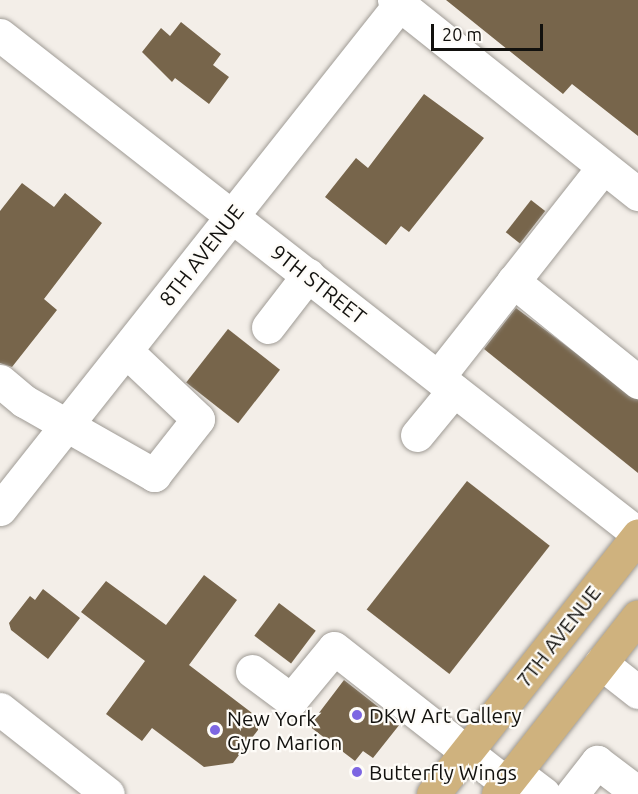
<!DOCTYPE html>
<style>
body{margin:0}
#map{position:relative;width:638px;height:794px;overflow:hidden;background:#f3eee8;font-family:Ubuntu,sans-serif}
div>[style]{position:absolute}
.building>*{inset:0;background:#77654b;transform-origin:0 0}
.roads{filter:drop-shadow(0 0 2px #9f9b95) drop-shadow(0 0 2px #9f9b95)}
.minor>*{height:33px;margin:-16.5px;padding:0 16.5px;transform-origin:16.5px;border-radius:16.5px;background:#fff}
.major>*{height:33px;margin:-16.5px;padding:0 16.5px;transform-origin:16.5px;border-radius:16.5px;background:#cfb27e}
.dots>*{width:16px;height:16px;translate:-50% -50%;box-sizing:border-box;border:3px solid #fefcf8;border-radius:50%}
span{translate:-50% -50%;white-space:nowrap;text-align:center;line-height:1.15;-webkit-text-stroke:4.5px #fefcf8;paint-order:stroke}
.street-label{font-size:21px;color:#12110e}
.poi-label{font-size:21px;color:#12110e}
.left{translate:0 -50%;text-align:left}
.scale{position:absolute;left:431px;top:24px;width:112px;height:27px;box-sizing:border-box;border:3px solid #12110e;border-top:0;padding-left:8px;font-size:18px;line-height:21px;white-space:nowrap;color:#12110e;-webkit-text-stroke:4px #fefcf8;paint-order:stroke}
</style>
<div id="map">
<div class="building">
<i style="clip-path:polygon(446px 0,638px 0,638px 136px,572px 84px,563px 94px)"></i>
<i style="clip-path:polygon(181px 22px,221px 54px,213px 65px,229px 77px,209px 104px,175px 78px,172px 82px,142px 52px,161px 28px,170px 36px)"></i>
<i style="clip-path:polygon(424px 94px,484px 138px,409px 232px,401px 226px,386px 245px,325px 197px,356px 158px,368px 168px)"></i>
<i style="clip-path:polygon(22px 183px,54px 207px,65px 193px,102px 223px,44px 299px,57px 310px,12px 367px,0 363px,0 211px)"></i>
<i style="left:531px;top:200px;width:18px;height:41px;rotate:38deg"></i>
<i style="clip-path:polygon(516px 308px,638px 400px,638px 473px,484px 349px)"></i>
<i style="left:228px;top:329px;width:66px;height:68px;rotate:38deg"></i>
<i style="left:467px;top:481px;width:105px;height:163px;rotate:38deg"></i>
<i style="clip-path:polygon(204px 575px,237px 600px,189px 665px,264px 722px,233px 763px,204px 767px,152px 728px,142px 741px,106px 714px,145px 661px,81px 612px,106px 581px,166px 625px)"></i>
<i style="clip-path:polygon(43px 589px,80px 618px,48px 659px,11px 630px,9px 623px,30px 596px,35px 600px)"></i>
<i style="left:279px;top:603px;width:46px;height:41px;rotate:37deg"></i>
<i style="clip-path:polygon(344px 680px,400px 724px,373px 758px,363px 751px,355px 761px,309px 726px)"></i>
</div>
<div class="roads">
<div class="minor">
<i style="left:394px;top:0;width:312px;rotate:38.5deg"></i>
<i style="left:0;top:35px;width:810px;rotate:38.03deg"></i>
<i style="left:513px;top:281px;width:161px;rotate:38.9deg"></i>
<i style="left:268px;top:327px;width:66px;rotate:-52.4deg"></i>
<i style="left:438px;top:377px;width:267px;rotate:-51.8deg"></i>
<i style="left:0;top:381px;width:31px;rotate:40deg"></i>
<i style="left:24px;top:401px;width:150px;rotate:29.6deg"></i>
<i style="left:154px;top:475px;width:71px;rotate:-51.8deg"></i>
<i style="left:198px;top:419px;width:99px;rotate:-136.6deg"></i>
<i style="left:417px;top:435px;width:58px;rotate:-50.6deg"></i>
<i style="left:0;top:509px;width:649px;rotate:-51.63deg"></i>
<i style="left:601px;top:663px;width:47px;rotate:38.1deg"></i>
<i style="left:252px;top:671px;width:49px;rotate:36.6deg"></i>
<i style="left:291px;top:700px;width:67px;rotate:-50.4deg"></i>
<i style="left:334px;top:648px;width:219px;rotate:38.1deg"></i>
<i style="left:0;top:709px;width:137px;rotate:38.2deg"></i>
<i style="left:515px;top:772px;width:36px;rotate:37deg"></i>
<i style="left:572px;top:794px;width:41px;rotate:-52deg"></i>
<i style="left:597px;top:762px;width:51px;rotate:37.1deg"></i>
</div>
<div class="major">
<i style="left:433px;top:794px;width:330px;rotate:-51.6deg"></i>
<i style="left:498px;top:794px;width:226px;rotate:-51.8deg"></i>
</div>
</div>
<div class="dots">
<i style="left:357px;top:715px;background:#7d66e2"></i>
<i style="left:215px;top:730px;background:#7d66e2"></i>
<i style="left:357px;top:772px;background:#7d66e2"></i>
</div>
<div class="street-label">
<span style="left:201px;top:255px;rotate:-52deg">8TH AVENUE</span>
<span style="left:319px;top:284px;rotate:38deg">9TH STREET</span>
<span style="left:558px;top:636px;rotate:-52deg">7TH AVENUE</span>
</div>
<div class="poi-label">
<span class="left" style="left:369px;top:715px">DKW Art Gallery</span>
<span class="left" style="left:227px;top:730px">New York<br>Gyro Marion</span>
<span class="left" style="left:369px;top:772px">Butterfly Wings</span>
</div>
<div class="scale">20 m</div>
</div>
